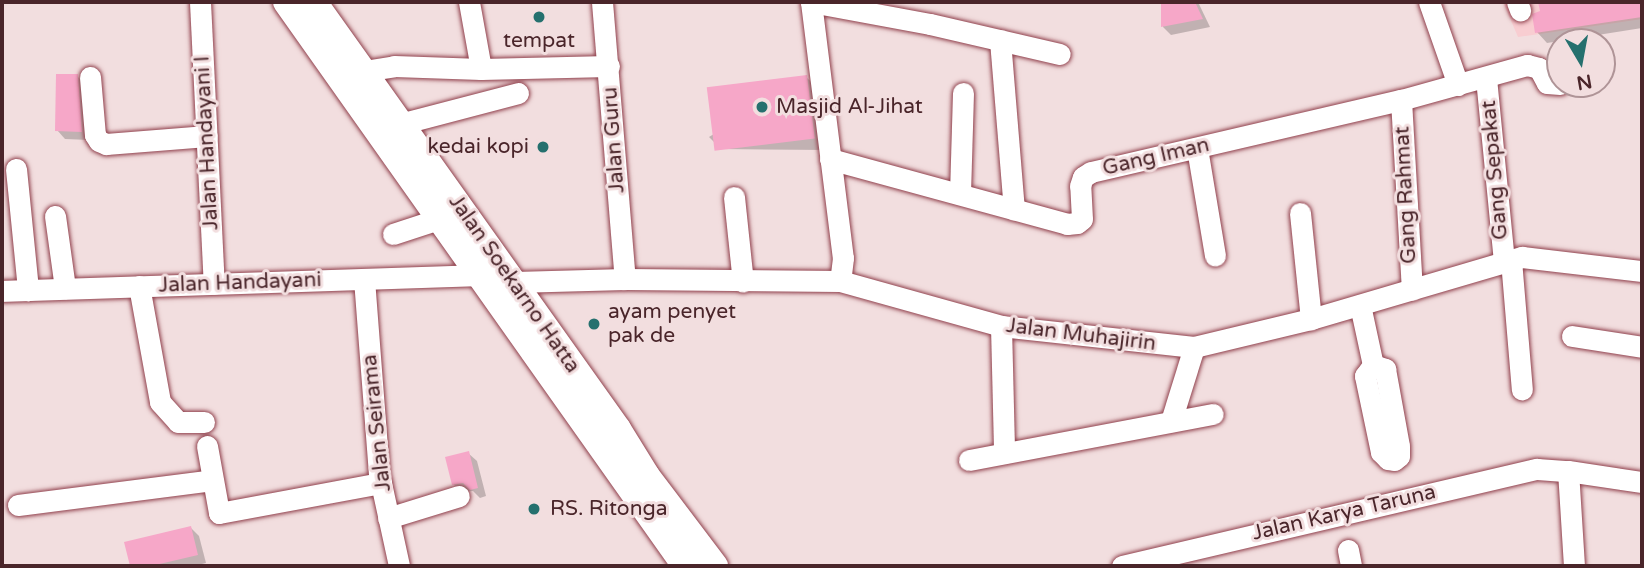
<!DOCTYPE html>
<style>
body{margin:0}
#map{position:relative;width:1644px;height:568px;overflow:hidden;background:#f2dedf;font-family:"Varela Round",sans-serif}
div>[style]{position:absolute}
.built>*{inset:0;background:#f8cdd1}
.shadow>*{inset:0;background:#0003}
.building>*{inset:0;background:#f6a7c8;transform-origin:0 0}
.roads{filter:drop-shadow(0 0 2px #90404c) drop-shadow(0 0 2px #90404c)}
.minor>*{height:21px;margin:-10.5px;padding:0 10.5px;transform-origin:10.5px;border-radius:10.5px;background:#fff}
.major>*{height:26px;margin:-13px;padding:0 13px;transform-origin:13px;border-radius:13px;background:#fff}
.dots>*{width:19px;height:19px;translate:-50% -50%;box-sizing:border-box;border:4px solid #f2dedf;border-radius:50%}
span{translate:-50% -50%;white-space:nowrap;text-align:center;line-height:1.15;-webkit-text-stroke:6px #f2dedf;paint-order:stroke}
.poi-label{font-size:21px;color:#4a252a}
.left{translate:0 -50%;text-align:left}
.right{translate:-100% -50%;text-align:right}
.street-label{font-size:21px;color:#4a252a}
.frame{position:absolute;inset:0;border:4px solid #4a252a;pointer-events:none}
.north{position:absolute;left:1546px;top:28px;width:70px;height:70px;box-sizing:border-box;background:#f2dedf;border:2px solid #af9497;border-radius:50%;rotate:170deg;font-size:19px;font-weight:700;line-height:28px;text-align:center;color:#4a252a}
.north::after{content:'';display:block;margin:auto;width:24px;height:32px;background:#25706e;clip-path:polygon(50% 0,100% 100%,50% 72%,0 100%)}
</style>
<div id="map">
<div class="built">
<i style="clip-path:polygon(1503px 2px,1642px 2px,1642px 19px,1518px 37px)"></i>
</div>
<div class="shadow">
<i style="clip-path:polygon(1163px 2px,1198px 2px,1210px 27px,1171px 35px,1163px 27px)"></i>
<i style="clip-path:polygon(1540px 2px,1642px 2px,1642px 28px,1547px 43px,1537px 32px,1542px 12px)"></i>
<i style="clip-path:polygon(77px 76px,86px 85px,89px 140px,65px 139px,57px 130px)"></i>
<i style="clip-path:polygon(806px 77px,818px 88px,826px 150px,721px 149px,709px 137px)"></i>
<i style="clip-path:polygon(468px 453px,477px 461px,486px 496px,480px 498px,473px 491px,462px 492px,453px 484px)"></i>
<i style="clip-path:polygon(191px 528px,199px 536px,206px 563px,194px 566px,131px 566px,126px 543px)"></i>
</div>
<div class="building">
<i style="clip-path:polygon(1161px 2px,1195px 2px,1203px 19px,1161px 27px)"></i>
<i style="clip-path:polygon(1538px 2px,1642px 2px,1642px 17px,1535px 33px,1532px 14px,1540px 11px)"></i>
<i style="clip-path:polygon(56px 74px,78px 74px,82px 132px,55px 131px)"></i>
<i style="left:807px;top:75px;width:64px;height:101px;rotate:83deg"></i>
<i style="clip-path:polygon(469px 451px,478px 488px,470px 490px,463px 483px,452px 485px,445px 457px)"></i>
<i style="clip-path:polygon(191px 526px,198px 555px,151px 566px,130px 566px,124px 542px)"></i>
</div>
<div class="roads">
<div class="minor">
<i style="left:200px;top:2px;width:282px;rotate:87.2deg"></i>
<i style="left:469px;top:2px;width:68px;rotate:79.8deg"></i>
<i style="left:602px;top:2px;width:278px;rotate:85.3deg"></i>
<i style="left:811px;top:2px;width:258px;rotate:82.9deg"></i>
<i style="left:843px;top:258px;width:23px;rotate:97deg"></i>
<i style="left:811px;top:2px;width:121px;rotate:10.5deg"></i>
<i style="left:930px;top:24px;width:133px;rotate:13deg"></i>
<i style="left:1429px;top:2px;width:88px;rotate:70.7deg"></i>
<i style="left:1517px;top:2px;width:9px;rotate:69deg"></i>
<i style="left:1000px;top:40px;width:170px;rotate:85.3deg"></i>
<i style="left:364px;top:71px;width:30px;rotate:-9deg"></i>
<i style="left:394px;top:66px;width:87px;rotate:2deg"></i>
<i style="left:481px;top:69px;width:128px;rotate:-1.3deg"></i>
<i style="left:90px;top:77px;width:58px;rotate:85.1deg"></i>
<i style="left:95px;top:135px;width:7px;rotate:56deg"></i>
<i style="left:99px;top:141px;width:8px;rotate:23deg"></i>
<i style="left:106px;top:144px;width:101px;rotate:-4.5deg"></i>
<i style="left:1486px;top:78px;width:185px;rotate:84.4deg"></i>
<i style="left:1401px;top:100px;width:190px;rotate:86.7deg"></i>
<i style="left:400px;top:124px;width:122px;rotate:-14.7deg"></i>
<i style="left:1197px;top:148px;width:109px;rotate:80.5deg"></i>
<i style="left:830px;top:159px;width:246px;rotate:15.3deg"></i>
<i style="left:1067px;top:224px;width:10px;rotate:-6deg"></i>
<i style="left:1077px;top:223px;width:6px;rotate:-39deg"></i>
<i style="left:1082px;top:219px;width:33px;rotate:-93deg"></i>
<i style="left:1080px;top:186px;width:9px;rotate:-72deg"></i>
<i style="left:1083px;top:177px;width:9px;rotate:-32deg"></i>
<i style="left:1091px;top:172px;width:318px;rotate:-13.1deg"></i>
<i style="left:1401px;top:100px;width:131px;rotate:-15.5deg"></i>
<i style="left:1527px;top:65px;width:12px;rotate:14deg"></i>
<i style="left:1539px;top:68px;width:17px;rotate:62deg"></i>
<i style="left:1547px;top:83px;width:13px;rotate:4deg"></i>
<i style="left:16px;top:169px;width:122px;rotate:84.3deg"></i>
<i style="left:960px;top:194px;width:101px;rotate:-88.3deg"></i>
<i style="left:734px;top:197px;width:85px;rotate:84deg"></i>
<i style="left:1300px;top:213px;width:107px;rotate:84.1deg"></i>
<i style="left:55px;top:216px;width:73px;rotate:82.1deg"></i>
<i style="left:393px;top:234px;width:48px;rotate:-18.1deg"></i>
<i style="left:1511px;top:260px;width:130px;rotate:85.2deg"></i>
<i style="left:364px;top:279px;width:196px;rotate:85.6deg"></i>
<i style="left:379px;top:474px;width:94px;rotate:77.7deg"></i>
<i style="left:514px;top:282px;width:111px;rotate:-1.5deg"></i>
<i style="left:625px;top:279px;width:215px;rotate:0.5deg"></i>
<i style="left:840px;top:281px;width:167px;rotate:15.6deg"></i>
<i style="left:1001px;top:326px;width:194px;rotate:6.2deg"></i>
<i style="left:1194px;top:347px;width:120px;rotate:-13.5deg"></i>
<i style="left:1311px;top:319px;width:220px;rotate:-16.4deg"></i>
<i style="left:1522px;top:257px;width:121px;rotate:6.7deg"></i>
<i style="left:139px;top:286px;width:118px;rotate:79.7deg"></i>
<i style="left:160px;top:402px;width:27px;rotate:48deg"></i>
<i style="left:178px;top:422px;width:26px"></i>
<i style="left:2px;top:291px;width:477px;rotate:-1.9deg"></i>
<i style="left:1360px;top:305px;width:61px;rotate:77.8deg"></i>
<i style="left:1001px;top:326px;width:127px;rotate:88.6deg"></i>
<i style="left:1572px;top:336px;width:71px;rotate:8.9deg"></i>
<i style="left:1373px;top:365px;width:13px;rotate:18deg"></i>
<i style="left:1385px;top:369px;width:78px;rotate:79.7deg"></i>
<i style="left:1399px;top:446px;width:10px;rotate:90deg"></i>
<i style="left:1399px;top:456px;width:6px;rotate:141deg"></i>
<i style="left:1394px;top:460px;width:6px;rotate:-171deg"></i>
<i style="left:1388px;top:459px;width:10px;rotate:-135deg"></i>
<i style="left:1381px;top:452px;width:78px;rotate:-101.9deg"></i>
<i style="left:1365px;top:376px;width:14px;rotate:-54deg"></i>
<i style="left:1171px;top:421px;width:77px;rotate:-72.7deg"></i>
<i style="left:207px;top:446px;width:68px;rotate:79.8deg"></i>
<i style="left:219px;top:513px;width:165px;rotate:-10.5deg"></i>
<i style="left:969px;top:460px;width:248px;rotate:-10.7deg"></i>
<i style="left:18px;top:505px;width:196px;rotate:-7.3deg"></i>
<i style="left:388px;top:518px;width:74px;rotate:-17.2deg"></i>
<i style="left:1348px;top:550px;width:16px;rotate:79deg"></i>
<i style="left:1122px;top:566px;width:426px;rotate:-13.2deg"></i>
<i style="left:1537px;top:469px;width:31px;rotate:4deg"></i>
<i style="left:1574px;top:566px;width:95px;rotate:-93.6deg"></i>
<i style="left:1568px;top:471px;width:75px;rotate:8.5deg"></i>
</div>
<div class="major">
<i style="left:286px;top:2px;width:691px;rotate:54.72deg"></i>
<i style="left:314px;top:2px;width:524px;rotate:54.55deg"></i>
<i style="left:618px;top:429px;width:55px;rotate:58.3deg"></i>
<i style="left:647px;top:476px;width:113px;rotate:52.9deg"></i>
</div>
</div>
<div class="dots">
<i style="left:539px;top:17px;background:#25706e"></i>
<i style="left:762px;top:107px;background:#25706e"></i>
<i style="left:543px;top:147px;background:#25706e"></i>
<i style="left:594px;top:324px;background:#25706e"></i>
<i style="left:534px;top:509px;background:#25706e"></i>
</div>
<div class="poi-label">
<span style="left:539px;top:41px">tempat</span>
<span class="left" style="left:776px;top:107px">Masjid Al-Jihat</span>
<span class="right" style="left:529px;top:147px">kedai kopi</span>
<span class="left" style="left:608px;top:324px">ayam penyet<br>pak de</span>
<span class="left" style="left:550px;top:509px">RS. Ritonga</span>
</div>
<div class="street-label">
<span style="left:614px;top:140px;rotate:-94deg">Jalan Guru</span>
<span style="left:207px;top:143px;rotate:-93deg">Jalan Handayani I</span>
<span style="left:1156px;top:157px;rotate:-13deg">Gang Iman</span>
<span style="left:1495px;top:170px;rotate:-95deg">Gang Sepakat</span>
<span style="left:1406px;top:195px;rotate:-93deg">Gang Rahmat</span>
<span style="left:240px;top:283px;rotate:-2deg">Jalan Handayani</span>
<span style="left:514px;top:284px;rotate:55deg">Jalan Soekarno Hatta</span>
<span style="left:1081px;top:335px;rotate:7deg">Jalan Muhajirin</span>
<span style="left:377px;top:423px;rotate:-96deg">Jalan Seirama</span>
<span style="left:1344px;top:513px;rotate:-13deg">Jalan Karya Taruna</span>
</div>
<div class="frame"></div>
<div class="north">N</div>
</div>
